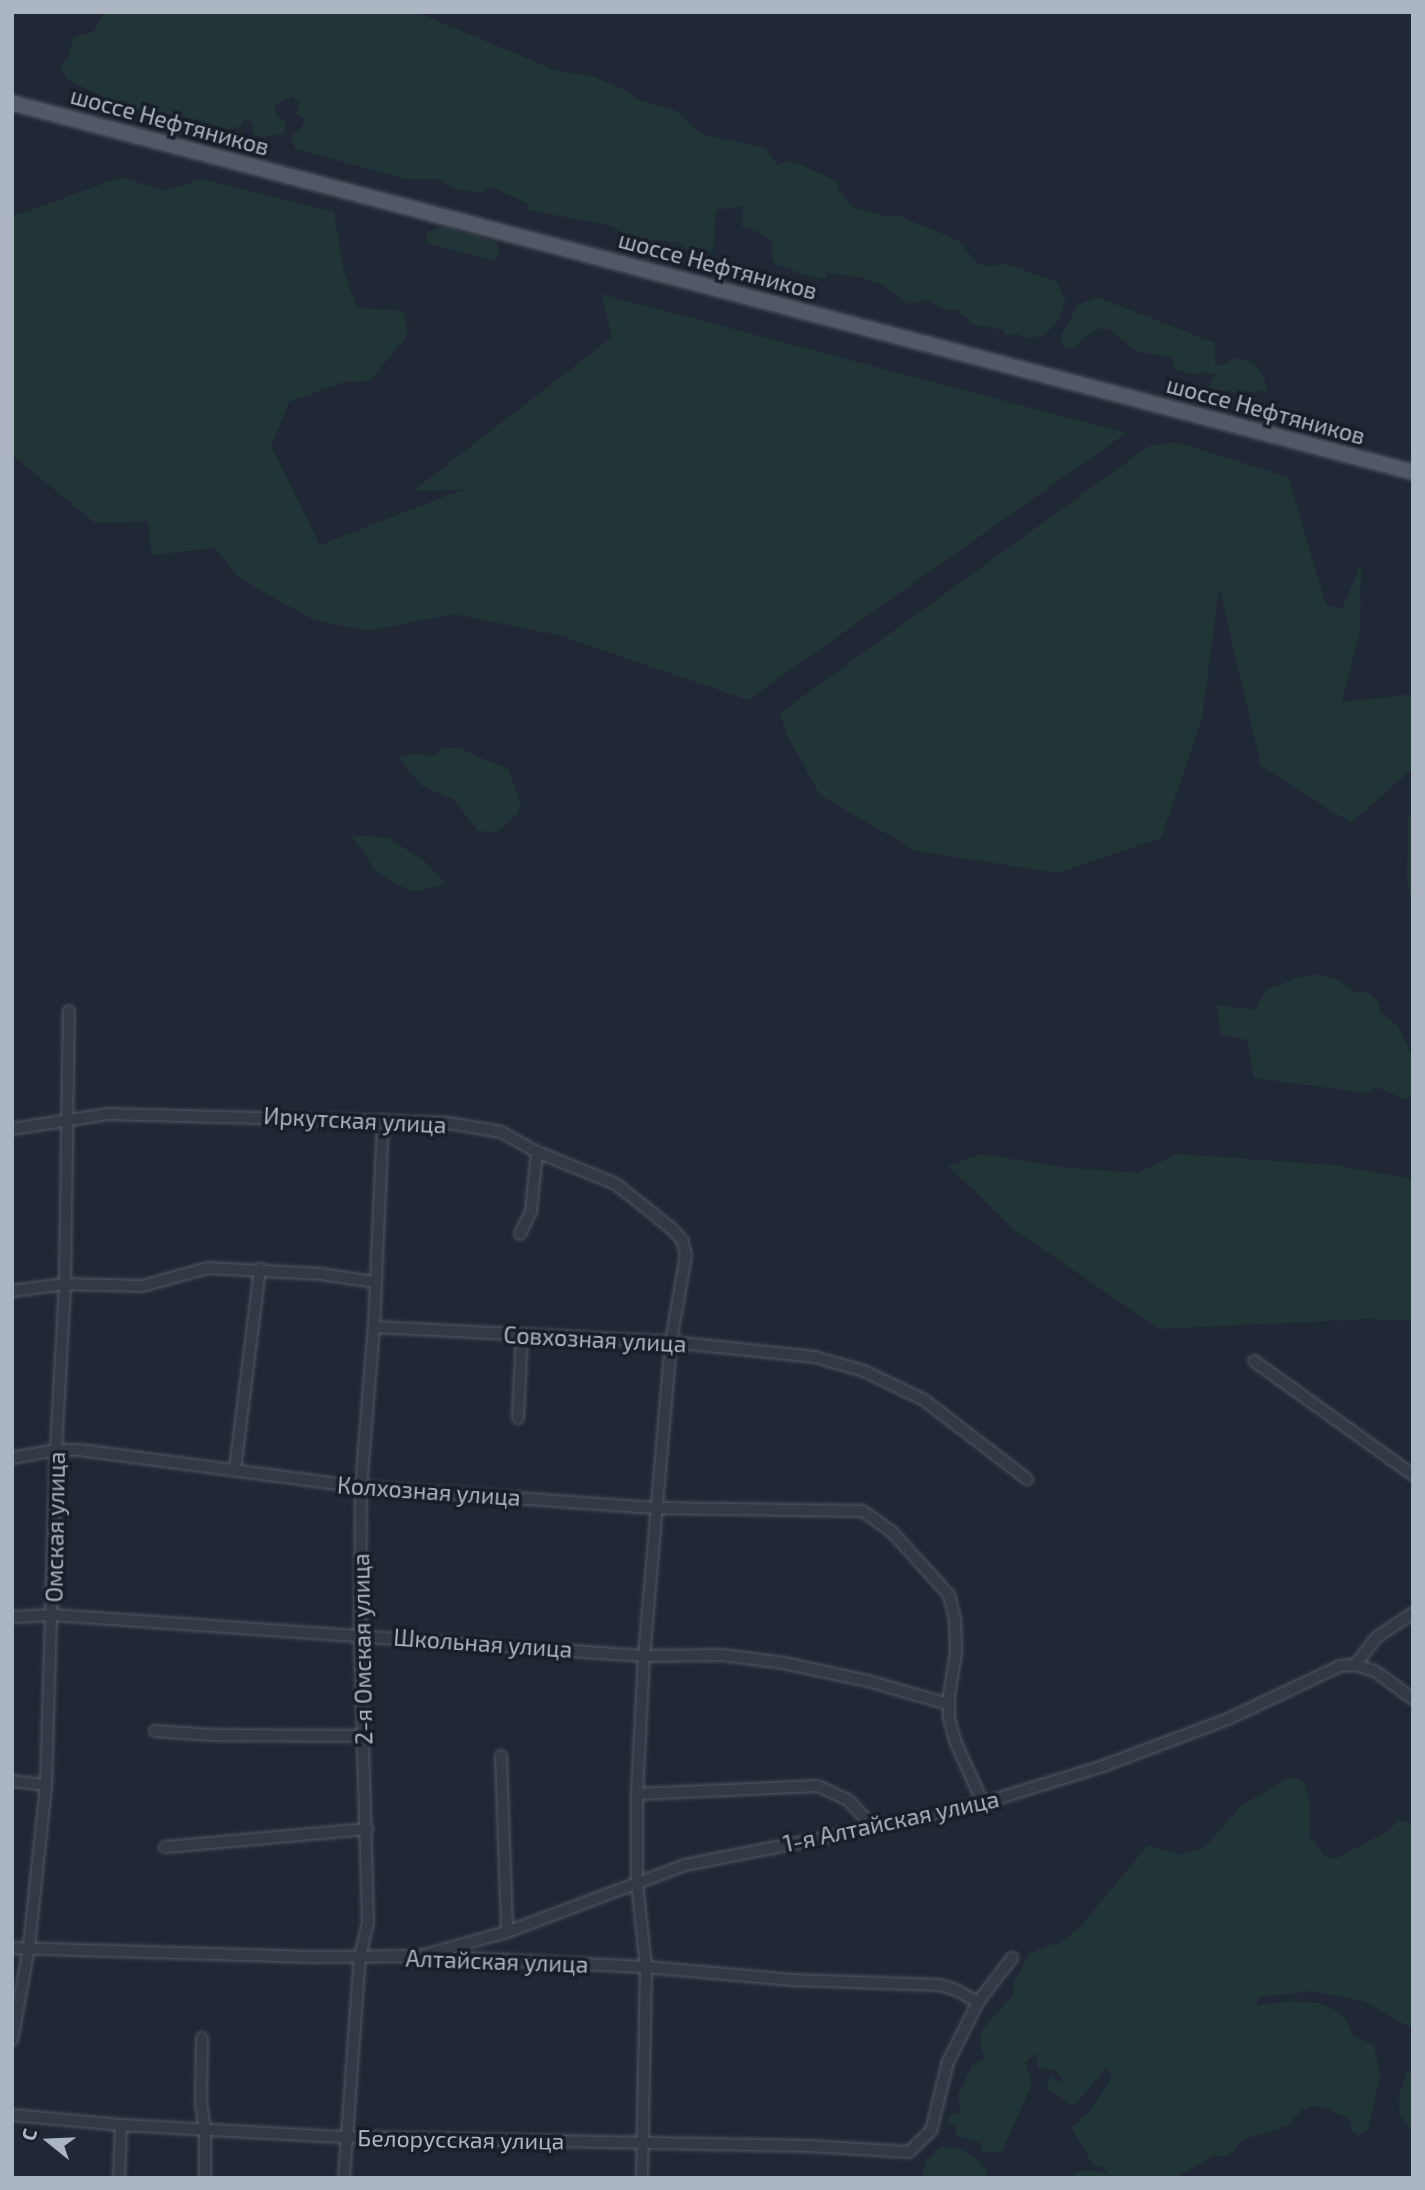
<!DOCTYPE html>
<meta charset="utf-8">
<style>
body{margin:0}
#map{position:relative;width:1425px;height:2190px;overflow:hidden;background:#1f2834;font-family:"Exo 2",sans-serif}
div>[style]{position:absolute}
.green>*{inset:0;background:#223536}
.roads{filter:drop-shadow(0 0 2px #505863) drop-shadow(0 0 2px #505863)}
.minor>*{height:10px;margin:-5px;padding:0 5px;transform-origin:5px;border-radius:5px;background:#323a45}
.major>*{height:14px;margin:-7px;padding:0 7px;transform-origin:7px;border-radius:7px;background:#505965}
span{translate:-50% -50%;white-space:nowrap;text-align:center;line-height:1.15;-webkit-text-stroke:7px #181f29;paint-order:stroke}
.street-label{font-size:23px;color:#acb5c2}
.frame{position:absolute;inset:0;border:14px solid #acb5c2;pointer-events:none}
.north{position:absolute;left:14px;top:2106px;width:70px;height:70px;-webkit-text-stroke:5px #181f29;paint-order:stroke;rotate:288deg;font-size:19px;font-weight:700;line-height:28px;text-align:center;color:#acb5c2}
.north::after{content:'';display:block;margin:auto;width:24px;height:32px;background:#acb5c2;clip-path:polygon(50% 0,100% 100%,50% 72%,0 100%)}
</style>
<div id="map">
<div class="green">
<i style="clip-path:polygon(104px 12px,416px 12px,557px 71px,589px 75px,629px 92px,636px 99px,677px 111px,701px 134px,765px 148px,777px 165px,786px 161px,797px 163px,836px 181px,839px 191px,853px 207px,887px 217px,897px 215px,959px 241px,975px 261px,984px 266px,1006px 264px,1057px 282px,1065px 301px,1058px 321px,1044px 336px,1027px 338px,1017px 334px,1006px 335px,1002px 329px,974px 325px,956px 309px,946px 310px,928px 300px,908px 304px,882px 284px,863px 278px,826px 272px,827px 277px,817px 279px,775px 264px,771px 255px,773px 244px,762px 233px,742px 227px,743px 206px,716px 210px,713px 252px,685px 249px,681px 243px,624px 236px,613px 226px,528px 210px,529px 204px,490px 186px,481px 193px,456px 189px,438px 179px,406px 179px,295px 149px,291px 135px,301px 129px,305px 120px,297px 113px,299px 103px,292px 96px,274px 106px,277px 116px,286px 122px,285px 133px,264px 137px,254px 135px,253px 124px,245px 118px,240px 126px,228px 130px,195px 119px,129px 109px,68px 80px,60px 66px,68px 58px,73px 38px,94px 31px)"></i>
<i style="clip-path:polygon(121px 177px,165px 191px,202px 179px,334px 212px,344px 272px,357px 308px,404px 311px,407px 336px,370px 381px,344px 382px,289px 402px,271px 446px,320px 545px,464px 489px,413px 491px,612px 337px,601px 294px,1126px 433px,748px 700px,558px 635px,454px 614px,368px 631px,314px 620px,239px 578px,215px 548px,152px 555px,148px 521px,95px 523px,12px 455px,12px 217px)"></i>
<i style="clip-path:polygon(442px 227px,494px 241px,498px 245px,498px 258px,493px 260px,429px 244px,426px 240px,427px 232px)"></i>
<i style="clip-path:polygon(1097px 297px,1215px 343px,1215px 365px,1225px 365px,1233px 358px,1253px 362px,1264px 378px,1268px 391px,1234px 392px,1213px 389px,1209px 387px,1215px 375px,1204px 372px,1194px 375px,1174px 369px,1173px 358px,1135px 351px,1111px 330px,1101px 328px,1089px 334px,1073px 349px,1063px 346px,1061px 336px,1078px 305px)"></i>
<i style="clip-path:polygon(1176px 442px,1288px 477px,1326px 605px,1342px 609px,1361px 563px,1360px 630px,1342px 702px,1413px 694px,1413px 768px,1351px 823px,1261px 766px,1219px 587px,1202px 719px,1161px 838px,1058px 873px,916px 851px,820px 795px,786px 733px,780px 713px,1149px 446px)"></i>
<i style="clip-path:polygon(443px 748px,458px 748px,508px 769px,521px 804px,517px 814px,497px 832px,477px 831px,455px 800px,422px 786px,398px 758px,416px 753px,434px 756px)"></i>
<i style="clip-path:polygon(1413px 808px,1413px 908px,1407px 882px,1408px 816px)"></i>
<i style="clip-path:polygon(351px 835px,389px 838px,427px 863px,445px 884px,416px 892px,395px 884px,375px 870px)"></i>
<i style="clip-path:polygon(1317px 974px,1338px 980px,1356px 992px,1367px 991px,1379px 1003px,1381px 1013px,1398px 1026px,1413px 1058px,1413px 1095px,1405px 1099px,1376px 1087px,1367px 1093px,1254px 1078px,1247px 1040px,1220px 1034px,1217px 1005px,1255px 1010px,1266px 990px,1296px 978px)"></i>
<i style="clip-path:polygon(982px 1154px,1061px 1167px,1137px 1173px,1178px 1154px,1334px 1165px,1413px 1179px,1413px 1321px,1367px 1319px,1160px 1329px,1017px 1232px,948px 1166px)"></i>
<i style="clip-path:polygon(1289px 1778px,1299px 1778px,1304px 1783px,1309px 1799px,1309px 1836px,1325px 1857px,1335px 1859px,1391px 1829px,1398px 1820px,1413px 1825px,1413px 2029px,1364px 2001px,1311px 1991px,1259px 1997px,1256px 2006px,1288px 2001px,1318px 2003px,1337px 2011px,1345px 2018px,1354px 2037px,1374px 2045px,1380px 2076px,1368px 2129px,1359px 2136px,1351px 2130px,1350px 2119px,1322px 2106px,1311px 2106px,1302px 2110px,1287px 2126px,1242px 2140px,1234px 2151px,1225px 2156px,1214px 2156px,1177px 2176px,1070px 2178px,1079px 2171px,1090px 2170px,1109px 2175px,1103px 2167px,1093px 2165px,1072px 2128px,1088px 2113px,1112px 2077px,1106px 2068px,1074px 2106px,1046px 2089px,1050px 2076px,1060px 2083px,1062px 2078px,1053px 2070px,1038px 2068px,1036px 2053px,1025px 2063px,1031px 2078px,1030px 2089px,1001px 2153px,982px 2151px,981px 2143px,955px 2135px,957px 2127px,947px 2123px,949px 2115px,960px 2112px,958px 2093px,967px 2082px,965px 2078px,973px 2064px,985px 2059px,981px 2049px,981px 2031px,1014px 1994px,1013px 1983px,1029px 1954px,1048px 1945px,1058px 1944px,1080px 1927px,1148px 1845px,1181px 1855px,1205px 1847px,1242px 1805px)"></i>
<i style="clip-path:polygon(1413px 2070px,1413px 2132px,1399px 2114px,1400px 2092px,1407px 2072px)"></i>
<i style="clip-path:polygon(941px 2146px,963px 2150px,980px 2162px,987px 2171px,986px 2178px,921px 2178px,927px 2160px)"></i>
</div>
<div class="roads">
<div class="minor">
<i style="left:12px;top:1129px;width:97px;rotate:-8.9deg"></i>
<i style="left:108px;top:1114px;width:340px;rotate:1.5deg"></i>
<i style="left:448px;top:1123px;width:54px;rotate:9.6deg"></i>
<i style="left:501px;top:1132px;width:41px;rotate:29.1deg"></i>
<i style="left:537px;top:1152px;width:85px;rotate:22.1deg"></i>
<i style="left:616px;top:1184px;width:70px;rotate:38.7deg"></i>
<i style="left:671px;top:1228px;width:16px;rotate:47deg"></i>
<i style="left:682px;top:1240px;width:16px;rotate:75deg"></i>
<i style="left:686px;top:1255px;width:88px;rotate:99.8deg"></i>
<i style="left:671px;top:1342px;width:315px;rotate:94.9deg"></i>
<i style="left:644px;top:1656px;width:138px;rotate:92.9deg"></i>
<i style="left:637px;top:1794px;width:89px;rotate:90deg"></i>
<i style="left:637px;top:1883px;width:84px;rotate:83.9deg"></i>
<i style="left:646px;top:1967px;width:211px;rotate:91.1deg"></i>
<i style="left:520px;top:1234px;width:25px;rotate:-64deg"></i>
<i style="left:531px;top:1211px;width:59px;rotate:-84.2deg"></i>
<i style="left:12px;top:1291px;width:53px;rotate:-7.5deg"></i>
<i style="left:65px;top:1284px;width:77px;rotate:1.5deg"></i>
<i style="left:142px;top:1286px;width:68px;rotate:-15.3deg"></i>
<i style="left:208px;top:1268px;width:113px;rotate:3deg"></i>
<i style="left:321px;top:1274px;width:54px;rotate:8.6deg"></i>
<i style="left:374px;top:1327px;width:297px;rotate:2.9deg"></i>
<i style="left:671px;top:1342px;width:145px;rotate:5.9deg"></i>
<i style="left:815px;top:1357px;width:51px;rotate:15.9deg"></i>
<i style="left:864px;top:1371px;width:67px;rotate:25.8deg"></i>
<i style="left:924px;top:1400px;width:130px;rotate:37.5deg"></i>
<i style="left:1254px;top:1361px;width:196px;rotate:35.6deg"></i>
<i style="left:518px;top:1418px;width:84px;rotate:-87.3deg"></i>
<i style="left:12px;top:1458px;width:45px;rotate:-10.3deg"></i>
<i style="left:56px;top:1450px;width:24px"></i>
<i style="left:80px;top:1450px;width:283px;rotate:7.5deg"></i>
<i style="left:361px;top:1487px;width:297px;rotate:4.1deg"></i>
<i style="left:657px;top:1508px;width:206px;rotate:0.8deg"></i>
<i style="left:863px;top:1511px;width:37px;rotate:36deg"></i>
<i style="left:893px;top:1533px;width:84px;rotate:47.9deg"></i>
<i style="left:949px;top:1595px;width:25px;rotate:76deg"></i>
<i style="left:955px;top:1619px;width:34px;rotate:88deg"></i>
<i style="left:956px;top:1653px;width:43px;rotate:99.5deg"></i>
<i style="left:949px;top:1695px;width:23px;rotate:90deg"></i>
<i style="left:949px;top:1718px;width:24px;rotate:75deg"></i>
<i style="left:955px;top:1741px;width:68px;rotate:65.7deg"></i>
<i style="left:235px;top:1470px;width:203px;rotate:-82.9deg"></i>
<i style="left:12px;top:1617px;width:41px;rotate:-2.8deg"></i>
<i style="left:53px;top:1615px;width:592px;rotate:3.97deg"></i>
<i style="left:644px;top:1656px;width:77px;rotate:-0.7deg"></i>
<i style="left:721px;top:1655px;width:64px;rotate:7.2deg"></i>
<i style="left:784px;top:1663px;width:86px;rotate:12.1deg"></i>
<i style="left:868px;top:1681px;width:83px;rotate:16deg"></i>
<i style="left:1355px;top:1665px;width:36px;rotate:-52deg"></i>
<i style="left:1377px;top:1637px;width:43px;rotate:-33.7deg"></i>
<i style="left:155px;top:1731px;width:57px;rotate:4deg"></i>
<i style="left:212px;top:1735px;width:151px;rotate:0.4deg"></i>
<i style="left:501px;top:1756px;width:176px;rotate:88deg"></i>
<i style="left:12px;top:1781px;width:34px;rotate:7deg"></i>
<i style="left:637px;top:1794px;width:181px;rotate:-2.5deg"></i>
<i style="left:818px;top:1786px;width:33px;rotate:25deg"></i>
<i style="left:848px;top:1800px;width:38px;rotate:47deg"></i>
<i style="left:165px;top:1847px;width:203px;rotate:-5.1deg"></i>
<i style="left:12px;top:1948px;width:301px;rotate:1.7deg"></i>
<i style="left:313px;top:1957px;width:107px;rotate:-0.5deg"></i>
<i style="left:420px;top:1956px;width:226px;rotate:2.8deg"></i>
<i style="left:646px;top:1967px;width:147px;rotate:5.1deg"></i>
<i style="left:792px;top:1980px;width:148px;rotate:1.9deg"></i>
<i style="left:940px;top:1985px;width:17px;rotate:17deg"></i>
<i style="left:956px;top:1990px;width:25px;rotate:29deg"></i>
<i style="left:420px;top:1956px;width:90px;rotate:-15.4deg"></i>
<i style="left:507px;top:1932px;width:190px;rotate:-20.6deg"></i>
<i style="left:685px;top:1865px;width:193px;rotate:-11.1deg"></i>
<i style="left:874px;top:1828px;width:112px;rotate:-12.9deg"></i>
<i style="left:983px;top:1803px;width:126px;rotate:-17.1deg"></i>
<i style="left:1103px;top:1766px;width:134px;rotate:-20.6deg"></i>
<i style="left:1228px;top:1719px;width:124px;rotate:-25.3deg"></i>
<i style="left:1340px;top:1666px;width:15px;rotate:-4deg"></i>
<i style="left:1355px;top:1665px;width:21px;rotate:17deg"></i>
<i style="left:1375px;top:1671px;width:47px;rotate:36.4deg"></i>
<i style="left:202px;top:2038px;width:65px;rotate:90.9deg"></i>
<i style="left:201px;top:2103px;width:27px;rotate:82deg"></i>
<i style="left:205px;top:2130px;width:48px;rotate:90deg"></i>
<i style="left:12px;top:2040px;width:95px;rotate:-79.6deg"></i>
<i style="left:29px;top:1947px;width:163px;rotate:-84deg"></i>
<i style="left:46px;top:1785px;width:335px;rotate:-88.3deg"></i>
<i style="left:56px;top:1450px;width:166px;rotate:-86.9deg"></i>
<i style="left:65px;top:1284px;width:273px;rotate:-89.2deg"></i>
<i style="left:12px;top:2115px;width:109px;rotate:5.2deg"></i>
<i style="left:121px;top:2125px;width:225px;rotate:3.1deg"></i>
<i style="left:346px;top:2137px;width:463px;rotate:1.1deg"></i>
<i style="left:809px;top:2146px;width:100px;rotate:3.4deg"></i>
<i style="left:909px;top:2152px;width:30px;rotate:-44deg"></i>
<i style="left:931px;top:2131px;width:71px;rotate:-76.2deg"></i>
<i style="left:948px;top:2062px;width:67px;rotate:-63.4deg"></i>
<i style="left:978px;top:2002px;width:56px;rotate:-52.3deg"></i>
<i style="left:119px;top:2178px;width:53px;rotate:-87.8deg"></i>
<i style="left:344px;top:2178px;width:222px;rotate:-85.9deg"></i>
<i style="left:360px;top:1957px;width:35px;rotate:-77deg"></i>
<i style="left:368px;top:1923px;width:289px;rotate:-91.6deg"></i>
<i style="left:360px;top:1634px;width:147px;rotate:-89.6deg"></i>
<i style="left:361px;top:1487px;width:161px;rotate:-85.4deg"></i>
<i style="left:374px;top:1327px;width:207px;rotate:-87.5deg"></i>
</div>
<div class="major">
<i style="left:12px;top:103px;width:1449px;rotate:14.76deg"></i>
</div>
</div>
<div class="street-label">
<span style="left:170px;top:121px;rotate:15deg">шоссе Нефтяников</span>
<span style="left:718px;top:265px;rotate:15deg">шоссе Нефтяников</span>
<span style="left:1266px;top:410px;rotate:15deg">шоссе Нефтяников</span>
<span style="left:355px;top:1120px;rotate:3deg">Иркутская улица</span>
<span style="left:595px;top:1339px;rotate:3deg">Совхозная улица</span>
<span style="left:429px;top:1491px;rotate:4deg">Колхозная улица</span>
<span style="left:55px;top:1527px;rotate:-89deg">Омская улица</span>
<span style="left:483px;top:1643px;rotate:4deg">Школьная улица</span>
<span style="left:362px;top:1649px;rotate:-91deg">2-я Омская улица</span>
<span style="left:891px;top:1821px;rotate:-12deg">1-я Алтайская улица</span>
<span style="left:497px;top:1961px;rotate:2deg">Алтайская улица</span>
<span style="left:461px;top:2139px;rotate:1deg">Белорусская улица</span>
</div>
<div class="frame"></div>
<div class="north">С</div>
</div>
